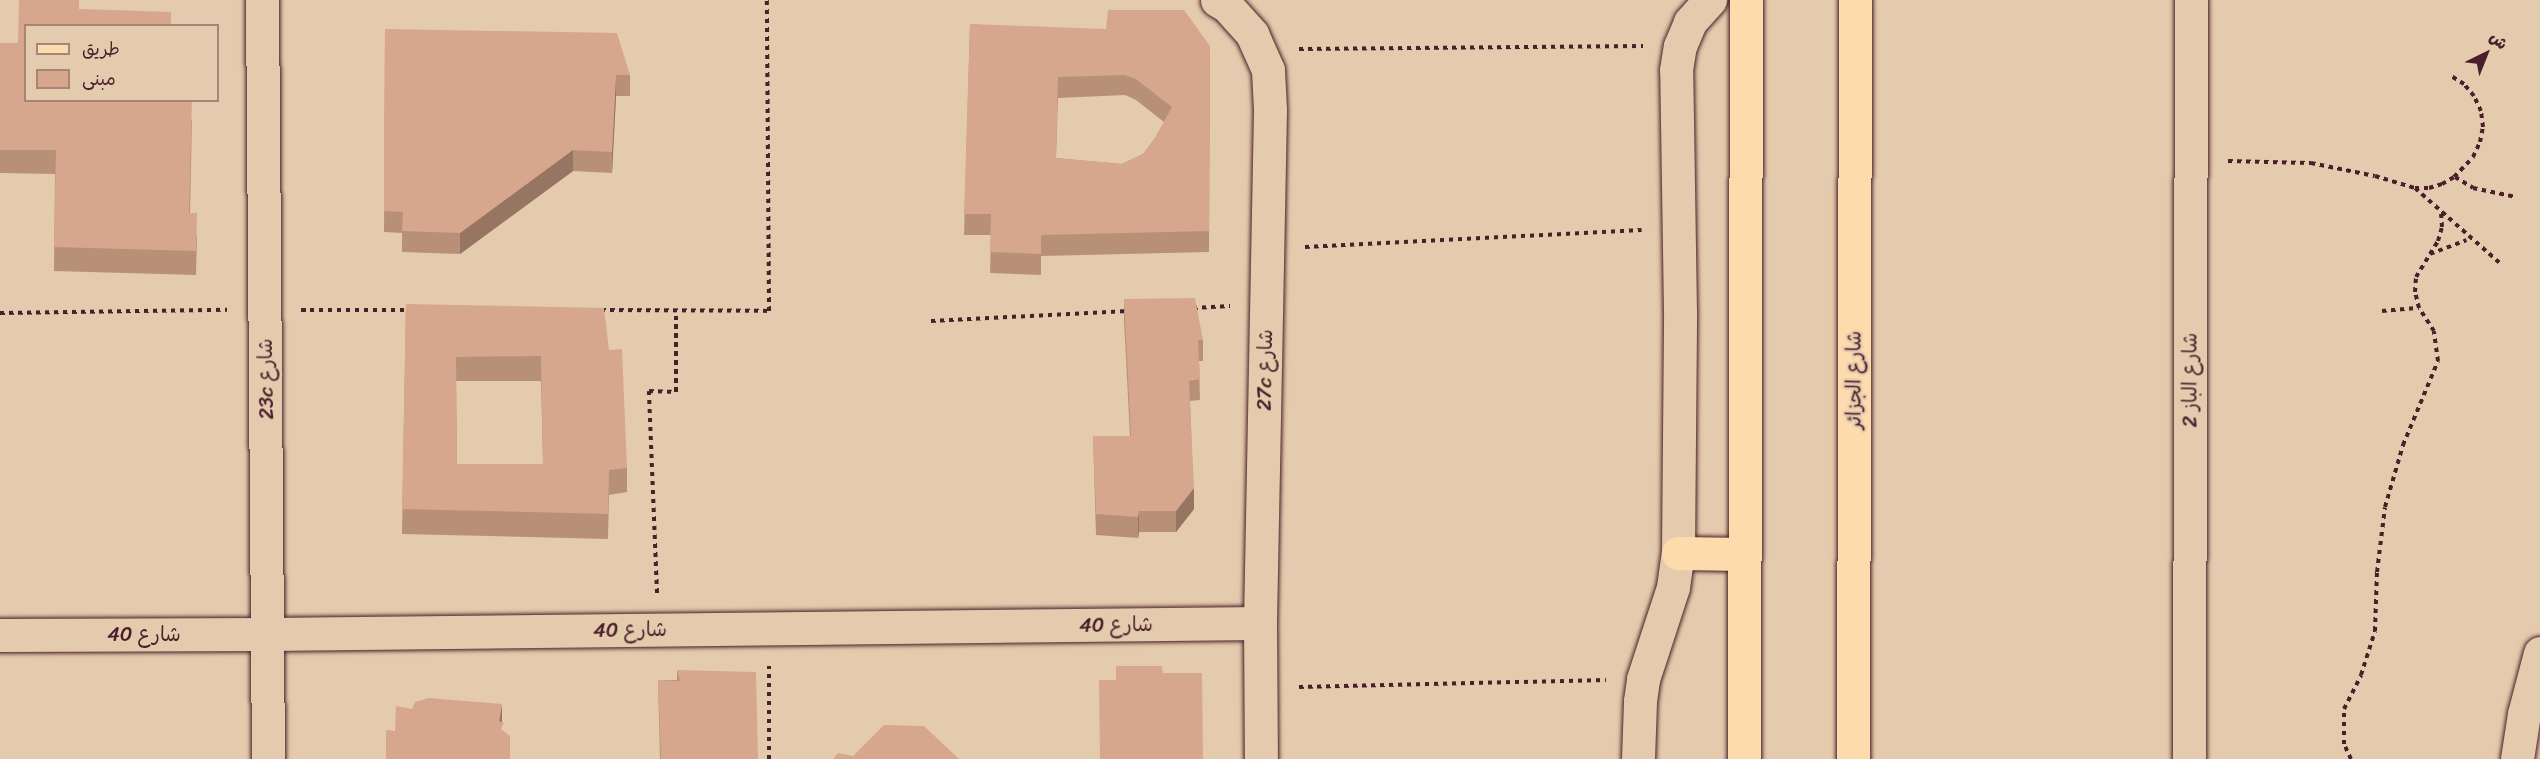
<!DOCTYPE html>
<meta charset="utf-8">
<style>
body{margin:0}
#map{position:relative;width:2540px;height:759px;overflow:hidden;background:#e5cbad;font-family:Sriracha,"Playpen Sans Arabic",sans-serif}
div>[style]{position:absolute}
.path>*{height:4px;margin-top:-2px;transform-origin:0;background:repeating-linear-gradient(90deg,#4a1f2b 0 4.5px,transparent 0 9px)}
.roads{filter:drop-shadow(0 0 2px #4a1f2b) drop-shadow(0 0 2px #4a1f2b)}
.minor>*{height:33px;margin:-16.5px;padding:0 16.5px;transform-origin:16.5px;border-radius:16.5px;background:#e5cbad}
.major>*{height:33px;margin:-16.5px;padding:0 16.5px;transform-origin:16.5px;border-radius:16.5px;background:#fedbac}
.wall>*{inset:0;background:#b89078}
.shaded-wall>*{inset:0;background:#967562}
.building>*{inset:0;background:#d6a78c}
span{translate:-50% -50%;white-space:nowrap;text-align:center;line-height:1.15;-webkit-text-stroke:4.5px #e5cbad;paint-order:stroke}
.street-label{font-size:20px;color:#4a1f2b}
.legend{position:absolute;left:24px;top:24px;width:195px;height:78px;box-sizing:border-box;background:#e5cbad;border:2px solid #a78679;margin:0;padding:8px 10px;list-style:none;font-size:18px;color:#4a1f2b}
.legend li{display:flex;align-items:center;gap:12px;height:30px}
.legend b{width:30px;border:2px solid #a78679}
.north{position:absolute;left:2456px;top:24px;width:60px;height:60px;-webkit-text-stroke:4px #e5cbad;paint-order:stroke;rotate:43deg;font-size:16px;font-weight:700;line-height:24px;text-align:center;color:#4a1f2b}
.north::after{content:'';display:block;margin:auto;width:21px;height:27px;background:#4a1f2b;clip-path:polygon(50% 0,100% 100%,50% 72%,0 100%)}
</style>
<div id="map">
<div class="path">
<i style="left:1299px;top:49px;width:344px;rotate:-0.5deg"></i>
<i style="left:2228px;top:161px;width:83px;rotate:1.4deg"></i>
<i style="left:2311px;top:163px;width:65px;rotate:11.5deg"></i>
<i style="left:2375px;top:176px;width:42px;rotate:16.7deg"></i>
<i style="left:2415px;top:188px;width:14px"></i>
<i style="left:2429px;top:188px;width:14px;rotate:-17deg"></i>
<i style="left:2442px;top:184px;width:14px;rotate:-30deg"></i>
<i style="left:2454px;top:177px;width:28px;rotate:-46deg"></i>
<i style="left:2473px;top:157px;width:17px;rotate:-65deg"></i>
<i style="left:2480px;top:142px;width:15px;rotate:-79deg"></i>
<i style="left:2483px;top:127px;width:16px;rotate:-97deg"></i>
<i style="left:2481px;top:111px;width:17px;rotate:-115deg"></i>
<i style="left:2474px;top:96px;width:16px;rotate:-130deg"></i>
<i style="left:2464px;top:84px;width:15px;rotate:-148deg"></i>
<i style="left:2455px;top:177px;width:21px;rotate:31deg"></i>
<i style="left:2473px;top:188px;width:44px;rotate:11.8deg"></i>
<i style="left:2415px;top:188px;width:115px;rotate:41.5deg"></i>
<i style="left:1305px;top:247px;width:337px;rotate:-2.9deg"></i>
<i style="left:2430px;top:254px;width:39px;rotate:-21deg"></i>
<i style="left:1193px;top:308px;width:37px;rotate:-3deg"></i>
<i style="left:301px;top:310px;width:109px"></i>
<i style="left:601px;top:310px;width:168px;rotate:0.3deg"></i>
<i style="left:769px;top:311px;width:311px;rotate:-90.4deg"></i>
<i style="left:2382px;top:311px;width:37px;rotate:-5deg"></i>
<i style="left:0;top:313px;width:227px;rotate:-0.8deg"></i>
<i style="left:931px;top:321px;width:197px;rotate:-2.9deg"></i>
<i style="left:657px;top:593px;width:202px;rotate:-92.3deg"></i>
<i style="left:649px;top:391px;width:27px;rotate:2deg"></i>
<i style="left:676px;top:392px;width:81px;rotate:-90deg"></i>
<i style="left:1299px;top:687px;width:307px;rotate:-1.3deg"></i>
<i style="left:769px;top:759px;width:93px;rotate:-90deg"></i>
<i style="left:2351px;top:759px;width:17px;rotate:-115deg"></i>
<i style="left:2344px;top:744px;width:35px;rotate:-90deg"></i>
<i style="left:2344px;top:709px;width:38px;rotate:-63deg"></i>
<i style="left:2361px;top:675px;width:46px;rotate:-72.3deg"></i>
<i style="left:2375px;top:631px;width:59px;rotate:-88.1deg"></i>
<i style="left:2377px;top:572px;width:65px;rotate:-83deg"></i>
<i style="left:2385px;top:507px;width:65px;rotate:-73.8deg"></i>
<i style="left:2403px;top:445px;width:91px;rotate:-67.4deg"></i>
<i style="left:2438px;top:361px;width:30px;rotate:-98deg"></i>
<i style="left:2434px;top:331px;width:27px;rotate:-123deg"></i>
<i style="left:2419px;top:308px;width:16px;rotate:-104deg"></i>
<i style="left:2415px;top:292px;width:15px;rotate:-86deg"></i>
<i style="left:2416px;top:277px;width:42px;rotate:-58.6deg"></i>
<i style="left:2438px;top:241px;width:15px;rotate:-74deg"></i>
<i style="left:2442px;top:227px;width:16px;rotate:-94deg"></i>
</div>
<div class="roads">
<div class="minor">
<i style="left:262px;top:0;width:759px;rotate:89.55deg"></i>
<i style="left:1217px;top:0;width:12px;rotate:31deg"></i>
<i style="left:1227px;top:6px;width:38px;rotate:48deg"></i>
<i style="left:1252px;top:34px;width:39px;rotate:66deg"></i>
<i style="left:1268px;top:70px;width:40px;rotate:87.1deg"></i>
<i style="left:1270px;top:110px;width:513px;rotate:91.12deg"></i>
<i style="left:1260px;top:623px;width:136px;rotate:89.6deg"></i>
<i style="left:0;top:635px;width:268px;rotate:-0.2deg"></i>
<i style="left:268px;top:634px;width:992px;rotate:-0.64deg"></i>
<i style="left:1638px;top:759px;width:58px;rotate:-88deg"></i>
<i style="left:1640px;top:701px;width:22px;rotate:-82deg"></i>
<i style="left:1643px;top:679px;width:97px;rotate:-71.9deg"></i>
<i style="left:1673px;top:587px;width:34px;rotate:-82deg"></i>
<i style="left:1678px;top:553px;width:241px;rotate:-89.5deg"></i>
<i style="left:1680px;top:312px;width:242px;rotate:-90.9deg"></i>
<i style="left:1676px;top:70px;width:24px;rotate:-81deg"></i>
<i style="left:1680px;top:46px;width:26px;rotate:-67deg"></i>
<i style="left:1690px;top:22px;width:30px;rotate:-48deg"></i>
<i style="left:2189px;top:759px;width:759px;rotate:-89.85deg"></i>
<i style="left:2517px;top:759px;width:46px;rotate:-81.2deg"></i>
<i style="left:2524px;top:714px;width:63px;rotate:-75.3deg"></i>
</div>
<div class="major">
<i style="left:1678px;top:553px;width:67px;rotate:0.9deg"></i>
<i style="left:1744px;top:759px;width:759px;rotate:-89.85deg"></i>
<i style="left:1853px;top:759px;width:759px;rotate:-89.85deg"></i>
</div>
</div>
<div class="wall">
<i style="clip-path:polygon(evenodd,970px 24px,1210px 46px,1209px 252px,1041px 256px,1041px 275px,990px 273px,991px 235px,964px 235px,970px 24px,1125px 95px,1136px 100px,1164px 122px,1155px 138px,1143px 154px,1122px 164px,1056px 158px,1058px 98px,1125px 95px)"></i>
<i style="clip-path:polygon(26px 26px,192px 120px,190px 213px,197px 237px,196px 275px,54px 271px,55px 174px,0 173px,0 43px,18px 43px)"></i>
<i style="clip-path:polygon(385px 29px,630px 75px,630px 96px,616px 96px,612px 173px,573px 171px,460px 254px,402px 252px,402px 233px,384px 232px)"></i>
<i style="clip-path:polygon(1124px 299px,1203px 340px,1203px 361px,1199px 361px,1200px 400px,1190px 401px,1194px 509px,1176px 532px,1139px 532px,1138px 538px,1096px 535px,1093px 436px,1130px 436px,1124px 320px)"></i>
<i style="clip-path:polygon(evenodd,406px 304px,609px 350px,627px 468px,627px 492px,609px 495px,608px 539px,402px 534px,406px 304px,456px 381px,541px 381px,543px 464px,457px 464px,456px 381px)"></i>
<i style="clip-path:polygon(677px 670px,758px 759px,660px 759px,658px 680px,677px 680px)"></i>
</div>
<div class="shaded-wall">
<i style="clip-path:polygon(616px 75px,616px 96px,612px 173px,612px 152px)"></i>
<i style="clip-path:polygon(573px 150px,573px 171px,460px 254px,460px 233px)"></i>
<i style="clip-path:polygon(1194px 488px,1194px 509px,1176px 532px,1176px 511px)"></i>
<i style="clip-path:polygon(1139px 511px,1139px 532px,1138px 538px,1138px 517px)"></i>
<i style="clip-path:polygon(502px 704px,502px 724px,499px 721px)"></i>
</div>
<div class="building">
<i style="clip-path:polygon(19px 0,79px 0,79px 9px,171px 12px,171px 26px,26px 26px,26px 100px,192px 100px,189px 213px,197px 213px,196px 251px,54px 247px,56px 150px,0 150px,0 43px,18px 43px)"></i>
<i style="clip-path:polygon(evenodd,1108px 10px,1184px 10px,1210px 46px,1209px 231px,1041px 235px,1041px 254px,990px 252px,991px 214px,964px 214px,970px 24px,1106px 29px,1108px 10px,1125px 75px,1136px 79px,1172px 107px,1155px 138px,1143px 154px,1122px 164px,1056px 158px,1058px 77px,1125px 75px)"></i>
<i style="clip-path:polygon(385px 29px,617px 33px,630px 75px,616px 75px,612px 152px,573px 150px,460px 233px,402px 231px,403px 212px,384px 211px)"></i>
<i style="clip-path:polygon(1195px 298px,1203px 340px,1198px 340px,1200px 379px,1189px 381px,1194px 488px,1176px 511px,1139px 511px,1138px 517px,1096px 514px,1093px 436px,1131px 436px,1124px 299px)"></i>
<i style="clip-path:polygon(evenodd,406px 304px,604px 308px,609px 350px,622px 349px,627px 468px,609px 470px,608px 514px,402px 509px,406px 304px,541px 356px,543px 464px,457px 464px,456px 357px,541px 356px)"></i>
<i style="clip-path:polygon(1116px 666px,1162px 666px,1163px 673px,1202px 673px,1203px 759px,1100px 759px,1099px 680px,1116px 680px)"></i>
<i style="clip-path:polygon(677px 670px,756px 672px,758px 759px,661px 759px,658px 680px,680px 681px)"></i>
<i style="clip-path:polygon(429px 698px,502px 704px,499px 721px,504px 723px,501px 729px,510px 736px,510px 759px,386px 759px,386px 730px,395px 731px,396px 706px,412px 709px,415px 702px)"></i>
<i style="clip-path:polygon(884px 725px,924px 726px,959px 759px,833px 759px,838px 753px,853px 756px)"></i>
</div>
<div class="street-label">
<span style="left:1265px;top:370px;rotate:-89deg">27c شارع</span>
<span style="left:266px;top:379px;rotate:-91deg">23c شارع</span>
<span style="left:1854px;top:380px;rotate:-90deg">شارع الجزائر</span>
<span style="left:2190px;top:380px;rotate:-90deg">شارع الباز 2</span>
<span style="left:1116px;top:625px;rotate:-1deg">شارع 40</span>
<span style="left:630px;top:630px;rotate:-1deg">شارع 40</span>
<span style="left:144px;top:634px">شارع 40</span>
</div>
<ul class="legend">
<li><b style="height:8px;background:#fedbac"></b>طريق</li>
<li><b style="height:16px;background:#d6a78c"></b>مبنى</li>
</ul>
<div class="north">ش</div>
</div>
